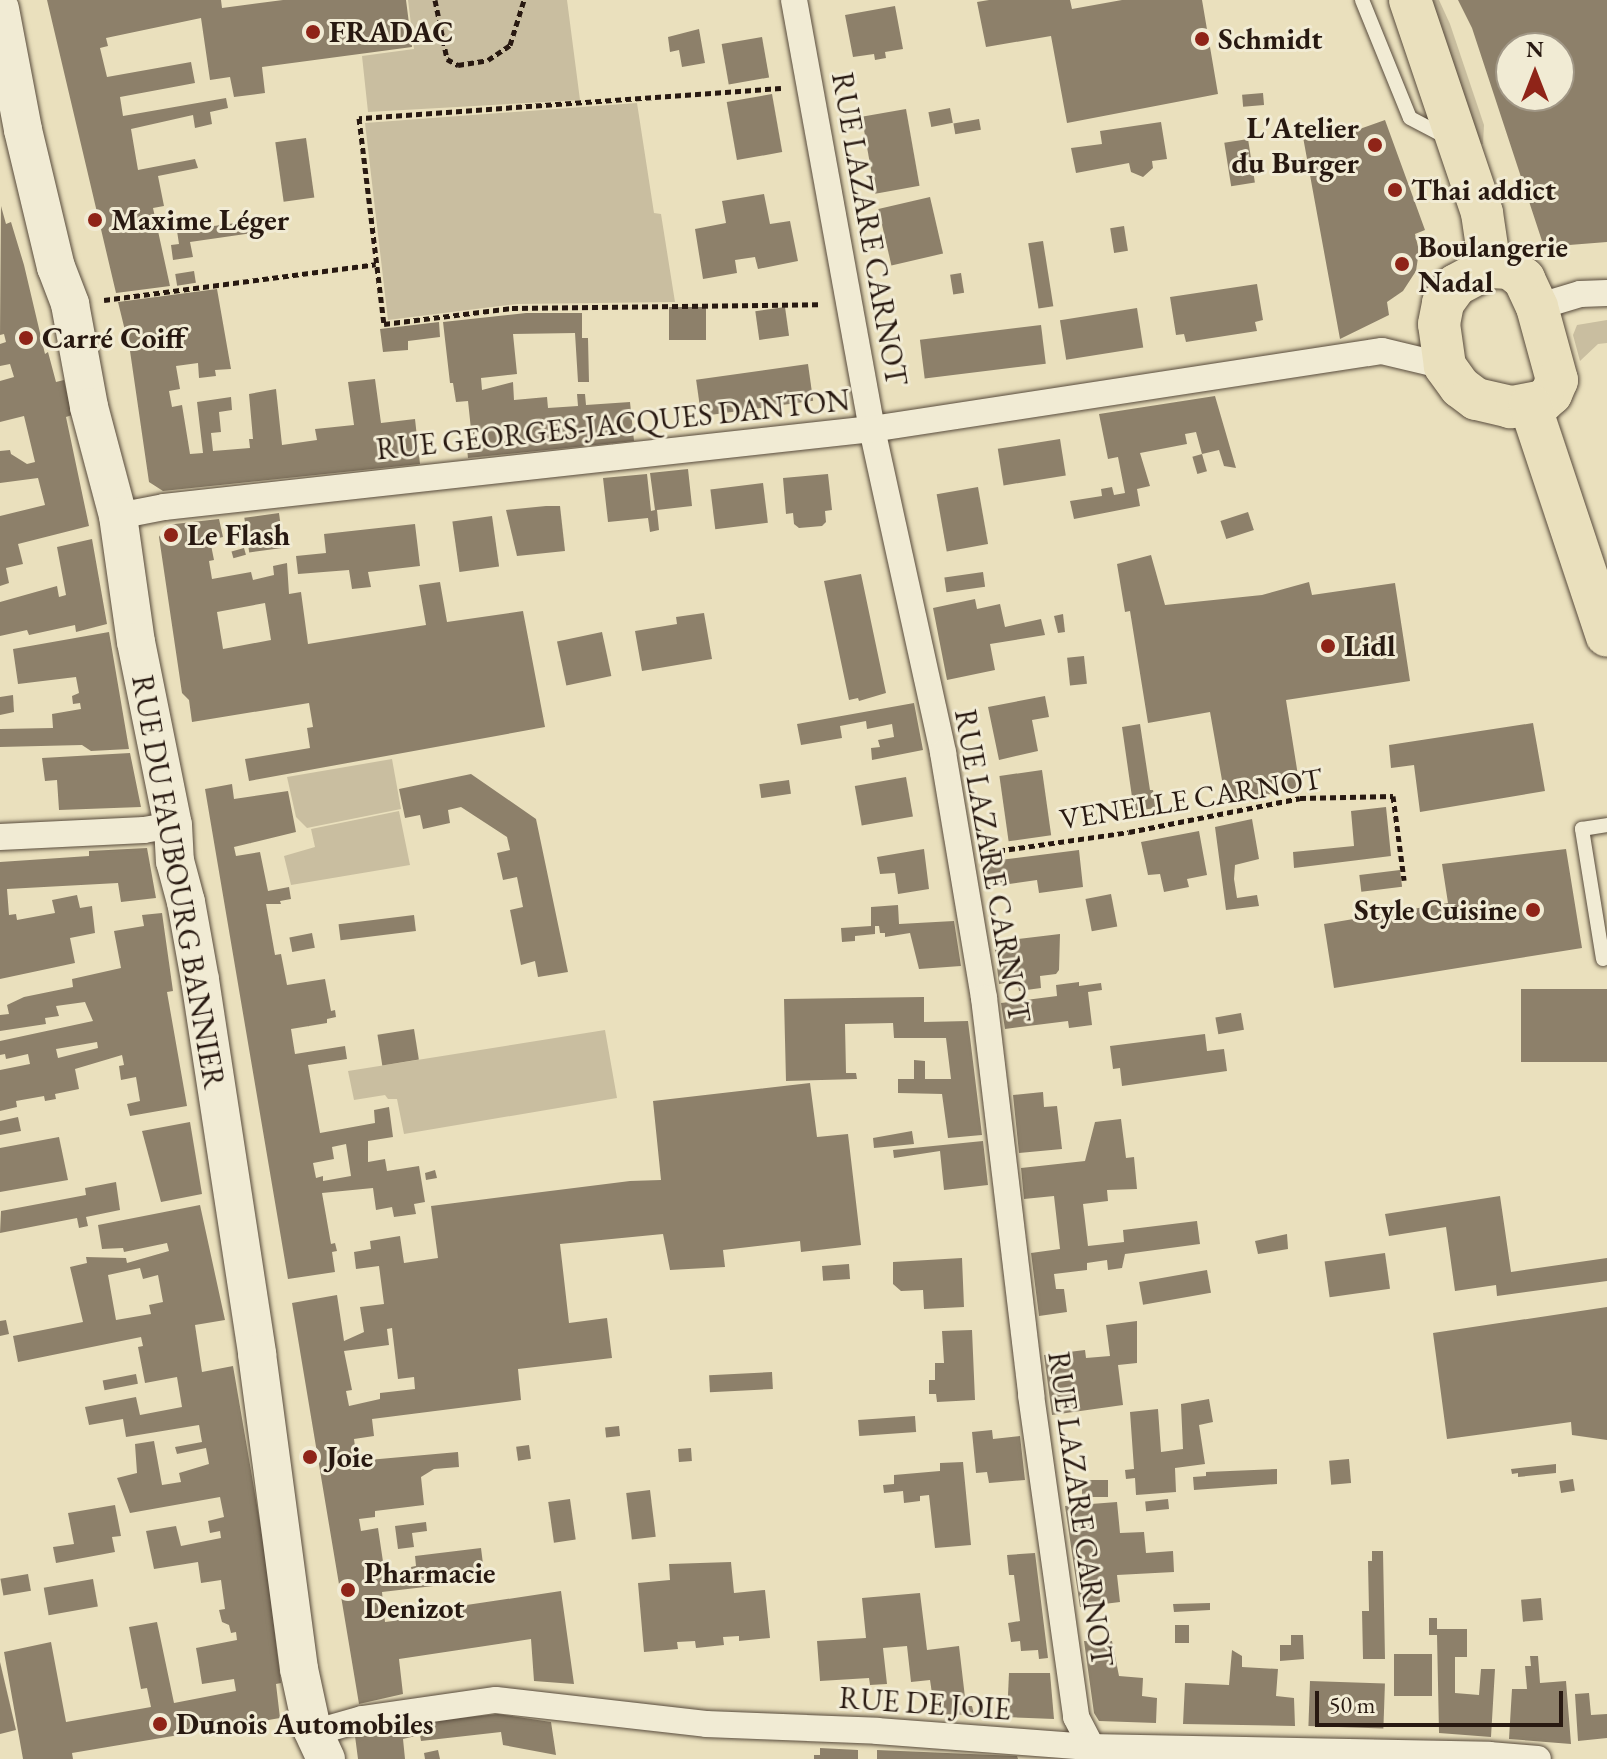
<!DOCTYPE html>
<meta charset="utf-8">
<style>
body{margin:0}
#map{position:relative;width:1607px;height:1759px;overflow:hidden;background:#eae0bd;font-family:"EB Garamond",serif}
div>[style]{position:absolute}
.green>*{inset:0;background:#c9bea0}
.building>*{inset:0;background:#8d806a;transform-origin:0 0}
.path>*{height:5px;margin-top:-2.5px;transform-origin:0;background:repeating-linear-gradient(90deg,#281911 0 6px,transparent 0 10px)}
.roads{filter:drop-shadow(0 0 2px #584b3c) drop-shadow(0 0 2px #584b3c)}
.lane>*{height:14px;margin:-7px;padding:0 7px;transform-origin:7px;border-radius:7px;background:#f1ebd4}
.street>*{height:26px;margin:-13px;padding:0 13px;transform-origin:13px;border-radius:13px;background:#f1ebd4}
.secondary>*{height:38px;margin:-19px;padding:0 19px;transform-origin:19px;border-radius:19px;background:#f1ebd4}
.primary>*{height:42px;margin:-21px;padding:0 21px;transform-origin:21px;border-radius:21px;background:#eae0bd}
.dots>*{width:22px;height:22px;translate:-50% -50%;box-sizing:border-box;border:4px solid #f1ebd4;border-radius:50%}
span{translate:-50% -50%;white-space:nowrap;text-align:center;line-height:1.15;-webkit-text-stroke:6px #f1ebd4;paint-order:stroke}
.poi-label{font-size:30px;color:#281911;font-weight:700}
.left{translate:0 -50%;text-align:left}
.right{translate:-100% -50%;text-align:right}
.street-label{font-size:30px;color:#281911}
.north{position:absolute;left:1495px;top:32px;width:80px;height:80px;box-sizing:border-box;background:#f1ebd4;border:2px solid #a19786;border-radius:50%;rotate:0deg;font-size:22px;font-weight:700;line-height:32px;text-align:center;color:#281911}
.north::after{content:'';display:block;margin:auto;width:28px;height:36px;background:#8f2418;clip-path:polygon(50% 0,100% 100%,50% 72%,0 100%)}
.scale{position:absolute;left:1315px;top:1691px;width:248px;height:36px;box-sizing:border-box;border:4px solid #281911;border-top:0;padding-left:10px;font-size:24px;line-height:28px;white-space:nowrap;color:#281911;-webkit-text-stroke:6px #f1ebd4;paint-order:stroke}
</style>
<div id="map">
<div class="green">
<i style="clip-path:polygon(408px 0,567px 0,580px 100px,368px 112px,362px 56px,414px 49px)"></i>
<i style="clip-path:polygon(1426px 0,1439px 0,1450px 24px,1484px 125px,1483px 144px,1479px 144px)"></i>
<i style="clip-path:polygon(637px 103px,654px 213px,661px 214px,675px 302px,517px 304px,388px 320px,365px 123px)"></i>
<i style="clip-path:polygon(1607px 320px,1607px 343px,1598px 344px,1580px 361px,1573px 335px,1577px 325px)"></i>
<i style="clip-path:polygon(392px 759px,401px 809px,307px 828px,296px 817px,287px 777px)"></i>
<i style="clip-path:polygon(399px 811px,410px 865px,291px 885px,284px 856px,315px 847px,311px 829px)"></i>
<i style="clip-path:polygon(605px 1030px,617px 1098px,404px 1134px,397px 1099px,388px 1099px,385px 1095px,354px 1100px,348px 1071px)"></i>
</div>
<div class="building">
<i style="clip-path:polygon(47px 0,221px 0,222px 8px,283px 0,406px 0,412px 47px,262px 67px,265px 93px,234px 97px,230px 77px,210px 80px,201px 18px,106px 38px,108px 46px,100px 48px,107px 77px,191px 62px,195px 83px,120px 97px,123px 116px,226px 98px,228px 108px,210px 112px,212px 124px,195px 128px,193px 115px,131px 129px,138px 170px,195px 159px,198px 168px,158px 176px,164px 206px,153px 208px,170px 286px,116px 293px)"></i>
<i style="clip-path:polygon(989px 0,1070px 0,1072px 9px,1122px 0,1202px 0,1218px 94px,1067px 123px,1051px 36px,986px 47px,977px 2px)"></i>
<i style="clip-path:polygon(evenodd,1458px 0,1607px 0,1607px 242px,1544px 247px,1472px 28px,1458px 0,1511px 48px,1559px 48px,1559px 96px,1511px 96px,1511px 48px)"></i>
<i style="clip-path:polygon(895px 6px,903px 49px,885px 52px,886px 58px,875px 60px,874px 54px,853px 57px,845px 15px)"></i>
<i style="clip-path:polygon(699px 29px,705px 63px,682px 67px,679px 50px,670px 52px,668px 37px)"></i>
<i style="left:762px;top:37px;width:41px;height:41px;rotate:80deg"></i>
<i style="left:1263px;top:93px;width:12px;height:21px;rotate:85deg"></i>
<i style="left:772px;top:94px;width:59px;height:46px;rotate:80deg"></i>
<i style="left:950px;top:108px;width:15px;height:22px;rotate:79deg"></i>
<i style="left:906px;top:109px;width:78px;height:45px;rotate:80deg"></i>
<i style="left:979px;top:119px;width:11px;height:26px;rotate:80deg"></i>
<i style="clip-path:polygon(1385px 120px,1425px 230px,1415px 234px,1419px 251px,1416px 271px,1403px 291px,1387px 302px,1389px 315px,1340px 339px,1303px 137px,1323px 133px,1326px 141px)"></i>
<i style="clip-path:polygon(1161px 122px,1167px 159px,1152px 161px,1153px 168px,1143px 177px,1131px 172px,1129px 163px,1076px 173px,1071px 148px,1102px 144px,1100px 131px)"></i>
<i style="left:306px;top:138px;width:60px;height:31px;rotate:82deg"></i>
<i style="left:1248px;top:139px;width:44px;height:24px;rotate:81deg"></i>
<i style="clip-path:polygon(764px 194px,770px 224px,790px 221px,798px 261px,758px 269px,755px 257px,735px 260px,737px 273px,703px 279px,695px 229px,726px 223px,722px 201px)"></i>
<i style="left:930px;top:197px;width:58px;height:53px;rotate:77deg"></i>
<i style="clip-path:polygon(1px 206px,6px 224px,11px 222px,24px 265px,45px 354px,48px 352px,56px 382px,64px 380px,72px 415px,66px 417px,89px 526px,18px 544px,23px 564px,6px 568px,9px 583px,0 586px,0 516px,45px 505px,38px 478px,0 483px,0 451px,10px 450px,11px 454px,27px 464px,35px 462px,24px 416px,0 422px,0 381px,14px 377px,10px 364px,0 366px,0 344px,6px 342px,4px 334px,0 335px)"></i>
<i style="clip-path:polygon(272px 218px,274px 230px,190px 242px,193px 257px,173px 260px,171px 245px,179px 244px,177px 231px)"></i>
<i style="left:1124px;top:226px;width:25px;height:14px;rotate:81deg"></i>
<i style="left:1043px;top:241px;width:66px;height:15px;rotate:81deg"></i>
<i style="left:194px;top:271px;width:12px;height:19px;rotate:81deg"></i>
<i style="left:961px;top:273px;width:20px;height:11px;rotate:81deg"></i>
<i style="clip-path:polygon(1257px 284px,1263px 320px,1255px 322px,1257px 331px,1186px 342px,1184px 334px,1176px 335px,1170px 297px)"></i>
<i style="clip-path:polygon(217px 289px,231px 369px,215px 370px,216px 376px,199px 378px,198px 363px,176px 366px,180px 389px,169px 391px,172px 407px,182px 405px,190px 454px,203px 453px,197px 402px,231px 397px,232px 410px,219px 412px,221px 432px,211px 433px,213px 451px,250px 448px,249px 439px,253px 439px,249px 394px,276px 389px,282px 445px,317px 440px,315px 429px,354px 425px,348px 382px,375px 379px,381px 423px,415px 419px,420px 464px,163px 491px,149px 482px,130px 351px,118px 302px)"></i>
<i style="left:706px;top:307px;width:33px;height:37px;rotate:90deg"></i>
<i style="left:785px;top:307px;width:29px;height:30px;rotate:82deg"></i>
<i style="left:1137px;top:308px;width:40px;height:78px;rotate:81deg"></i>
<i style="clip-path:polygon(526px 313px,582px 313px,582px 338px,588px 338px,589px 382px,578px 382px,575px 333px,513px 334px,517px 374px,481px 378px,482px 390px,513px 382px,514px 400px,547px 397px,548px 408px,578px 406px,577px 394px,585px 394px,586px 405px,630px 402px,634px 441px,468px 458px,466px 440px,472px 439px,468px 401px,456px 402px,453px 383px,450px 383px,443px 322px)"></i>
<i style="clip-path:polygon(439px 322px,440px 337px,408px 341px,408px 350px,383px 352px,380px 329px)"></i>
<i style="left:1041px;top:325px;width:39px;height:122px;rotate:83deg"></i>
<i style="left:808px;top:364px;width:37px;height:113px;rotate:82deg"></i>
<i style="clip-path:polygon(1215px 396px,1236px 468px,1224px 466px,1219px 450px,1202px 454px,1196px 432px,1185px 434px,1187px 444px,1140px 453px,1150px 486px,1137px 489px,1140px 506px,1074px 519px,1070px 501px,1102px 496px,1101px 489px,1112px 487px,1114px 495px,1125px 493px,1118px 457px,1108px 459px,1099px 414px)"></i>
<i style="left:1060px;top:439px;width:37px;height:63px;rotate:81deg"></i>
<i style="left:1202px;top:454px;width:18px;height:10px;rotate:74deg"></i>
<i style="clip-path:polygon(688px 469px,692px 506px,657px 510px,659px 530px,650px 532px,648px 518px,608px 522px,603px 478px,647px 474px,651px 511px,655px 510px,650px 473px)"></i>
<i style="clip-path:polygon(828px 474px,832px 510px,825px 511px,826px 522px,822px 526px,799px 528px,794px 524px,793px 513px,786px 514px,783px 478px)"></i>
<i style="left:763px;top:483px;width:40px;height:53px;rotate:83deg"></i>
<i style="left:978px;top:487px;width:58px;height:42px;rotate:80deg"></i>
<i style="clip-path:polygon(546px 506px,560px 506px,565px 551px,517px 556px,506px 510px)"></i>
<i style="left:1248px;top:512px;width:19px;height:29px;rotate:72deg"></i>
<i style="left:279px;top:513px;width:35px;height:35px;rotate:82deg"></i>
<i style="left:492px;top:516px;width:51px;height:40px;rotate:82deg"></i>
<i style="clip-path:polygon(evenodd,219px 519px,223px 537px,210px 540px,214px 560px,209px 561px,212px 579px,251px 572px,253px 580px,274px 575px,273px 566px,287px 563px,289px 594px,301px 592px,308px 644px,426px 625px,419px 585px,440px 582px,447px 622px,523px 611px,545px 727px,249px 781px,245px 759px,310px 748px,307px 728px,313px 727px,309px 703px,192px 722px,189px 700px,182px 693px,159px 537px,166px 525px,219px 519px,265px 603px,271px 640px,223px 649px,217px 612px,265px 603px)"></i>
<i style="clip-path:polygon(415px 524px,420px 566px,368px 572px,371px 587px,352px 589px,349px 570px,298px 574px,296px 556px,326px 553px,324px 534px)"></i>
<i style="clip-path:polygon(92px 539px,107px 624px,76px 632px,75px 625px,29px 635px,27px 630px,0 636px,0 602px,57px 586px,59px 597px,66px 595px,57px 547px)"></i>
<i style="left:244px;top:548px;width:7px;height:13px;rotate:74deg"></i>
<i style="clip-path:polygon(1151px 555px,1165px 605px,1262px 595px,1309px 582px,1312px 595px,1395px 583px,1410px 681px,1286px 700px,1300px 788px,1226px 803px,1210px 712px,1148px 723px,1130px 611px,1125px 612px,1117px 564px)"></i>
<i style="left:983px;top:572px;width:15px;height:39px;rotate:82deg"></i>
<i style="clip-path:polygon(861px 574px,886px 693px,859px 701px,858px 698px,849px 700px,824px 581px)"></i>
<i style="clip-path:polygon(975px 599px,977px 609px,1000px 604px,1005px 627px,1041px 619px,1045px 635px,990px 644px,995px 670px,947px 680px,933px 608px)"></i>
<i style="clip-path:polygon(704px 613px,712px 659px,642px 671px,635px 631px,677px 624px,676px 617px)"></i>
<i style="clip-path:polygon(1063px 614px,1065px 632px,1058px 633px,1054px 616px)"></i>
<i style="clip-path:polygon(109px 632px,129px 749px,91px 751px,82px 745px,0 747px,0 729px,53px 728px,52px 714px,81px 709px,80px 703px,73px 704px,72px 696px,79px 693px,76px 677px,18px 684px,13px 649px)"></i>
<i style="left:602px;top:632px;width:45px;height:46px;rotate:78deg"></i>
<i style="left:1084px;top:656px;width:28px;height:17px;rotate:84deg"></i>
<i style="clip-path:polygon(13px 695px,14px 712px,0 715px,0 697px)"></i>
<i style="clip-path:polygon(1045px 696px,1049px 717px,1032px 720px,1038px 751px,999px 760px,988px 707px)"></i>
<i style="clip-path:polygon(914px 703px,923px 750px,872px 760px,871px 748px,880px 747px,878px 740px,894px 737px,892px 724px,867px 729px,866px 721px,840px 726px,842px 738px,801px 745px,797px 724px)"></i>
<i style="clip-path:polygon(1533px 723px,1545px 791px,1420px 812px,1414px 765px,1391px 768px,1389px 745px)"></i>
<i style="clip-path:polygon(1140px 724px,1150px 790px,1153px 790px,1156px 808px,1134px 811px,1122px 727px)"></i>
<i style="clip-path:polygon(130px 753px,141px 807px,59px 810px,57px 780px,45px 781px,42px 758px)"></i>
<i style="left:1042px;top:770px;width:66px;height:43px;rotate:82deg"></i>
<i style="clip-path:polygon(471px 774px,536px 819px,568px 972px,538px 977px,535px 961px,521px 965px,510px 910px,523px 907px,517px 877px,503px 880px,497px 853px,510px 850px,507px 837px,461px 807px,448px 810px,450px 823px,423px 829px,420px 815px,405px 818px,399px 789px)"></i>
<i style="left:906px;top:777px;width:40px;height:52px;rotate:80deg"></i>
<i style="left:789px;top:780px;width:14px;height:30px;rotate:82deg"></i>
<i style="clip-path:polygon(evenodd,232px 784px,234px 799px,288px 791px,296px 832px,234px 847px,236px 856px,260px 852px,268px 891px,289px 887px,291px 899px,280px 901px,281px 904px,266px 904px,275px 955px,281px 954px,287px 985px,325px 979px,331px 1011px,335px 1010px,336px 1017px,327px 1019px,327px 1023px,291px 1029px,295px 1054px,345px 1046px,347px 1059px,308px 1065px,320px 1133px,375px 1123px,374px 1110px,389px 1107px,393px 1137px,368px 1141px,368px 1162px,385px 1159px,387px 1171px,419px 1166px,425px 1202px,414px 1204px,416px 1214px,394px 1217px,392px 1207px,376px 1210px,373px 1188px,322px 1193px,331px 1244px,335px 1243px,337px 1251px,332px 1252px,335px 1272px,288px 1279px,205px 789px,232px 784px,346px 1144px,351px 1176px,323px 1181px,323px 1176px,316px 1178px,313px 1163px,334px 1159px,332px 1147px,346px 1144px)"></i>
<i style="clip-path:polygon(1386px 807px,1391px 856px,1294px 868px,1293px 852px,1354px 846px,1351px 811px)"></i>
<i style="clip-path:polygon(1252px 819px,1259px 859px,1235px 865px,1234px 879px,1237px 898px,1257px 895px,1259px 906px,1226px 910px,1215px 827px)"></i>
<i style="clip-path:polygon(1199px 831px,1207px 875px,1187px 879px,1189px 887px,1164px 892px,1160px 874px,1148px 875px,1141px 842px)"></i>
<i style="clip-path:polygon(147px 848px,156px 898px,121px 902px,118px 883px,7px 889px,9px 915px,16px 914px,17px 920px,55px 913px,52px 900px,77px 895px,80px 908px,92px 906px,95px 933px,70px 938px,75px 963px,0 979px,0 862px,89px 856px,89px 851px)"></i>
<i style="clip-path:polygon(924px 849px,929px 889px,898px 894px,895px 873px,880px 874px,877px 857px)"></i>
<i style="clip-path:polygon(1566px 849px,1582px 948px,1334px 988px,1324px 924px,1448px 903px,1442px 864px)"></i>
<i style="clip-path:polygon(1079px 850px,1083px 887px,1039px 893px,1037px 880px,988px 887px,984px 862px)"></i>
<i style="left:1400px;top:870px;width:17px;height:41px;rotate:83deg"></i>
<i style="left:1111px;top:894px;width:33px;height:26px;rotate:79deg"></i>
<i style="clip-path:polygon(898px 905px,899px 924px,954px 921px,961px 966px,919px 969px,910px 933px,885px 937px,885px 933px,880px 933px,879px 926px,875px 926px,875px 934px,855px 936px,855px 941px,842px 942px,841px 928px,871px 926px,871px 907px)"></i>
<i style="clip-path:polygon(evenodd,162px 913px,173px 991px,167px 992px,187px 1106px,130px 1116px,127px 1104px,140px 1101px,136px 1077px,121px 1080px,119px 1066px,124px 1065px,122px 1055px,75px 1069px,79px 1089px,55px 1094px,56px 1099px,45px 1101px,44px 1096px,16px 1101px,17px 1107px,0 1111px,0 1070px,30px 1064px,28px 1054px,6px 1059px,5px 1054px,0 1055px,0 1041px,93px 1021px,85px 1002px,56px 1006px,59px 1016px,45px 1018px,46px 1024px,0 1031px,0 1015px,9px 1014px,7px 1005px,24px 997px,73px 987px,72px 979px,121px 968px,114px 931px,144px 926px,142px 915px,162px 913px,97px 1042px,98px 1048px,58px 1058px,56px 1049px,97px 1042px)"></i>
<i style="left:414px;top:915px;width:16px;height:76px;rotate:83deg"></i>
<i style="left:312px;top:933px;width:15px;height:23px;rotate:79deg"></i>
<i style="clip-path:polygon(1060px 934px,1059px 970px,1056px 974px,1040px 976px,1041px 988px,1019px 991px,1017px 981px,999px 984px,994px 942px)"></i>
<i style="clip-path:polygon(1079px 982px,1079px 986px,1101px 983px,1102px 990px,1088px 992px,1092px 1025px,1069px 1028px,1068px 1021px,1005px 1029px,1001px 1003px,1057px 996px,1056px 985px)"></i>
<i style="left:1607px;top:989px;width:73px;height:86px;rotate:90deg"></i>
<i style="clip-path:polygon(924px 997px,924px 1022px,968px 1021px,982px 1135px,948px 1138px,942px 1094px,898px 1093px,898px 1079px,914px 1079px,914px 1060px,925px 1061px,925px 1079px,951px 1079px,946px 1038px,894px 1038px,893px 1023px,845px 1024px,846px 1073px,856px 1073px,857px 1079px,786px 1081px,784px 999px)"></i>
<i style="left:1241px;top:1013px;width:17px;height:26px;rotate:80deg"></i>
<i style="left:414px;top:1029px;width:31px;height:37px;rotate:81deg"></i>
<i style="clip-path:polygon(1205px 1034px,1207px 1051px,1224px 1049px,1227px 1071px,1122px 1086px,1120px 1068px,1113px 1069px,1110px 1046px)"></i>
<i style="clip-path:polygon(evenodd,810px 1083px,817px 1137px,848px 1134px,861px 1245px,801px 1252px,800px 1241px,723px 1250px,725px 1267px,670px 1270px,663px 1234px,560px 1244px,569px 1323px,607px 1318px,612px 1358px,518px 1369px,521px 1400px,372px 1419px,374px 1436px,354px 1439px,357px 1461px,458px 1452px,459px 1467px,434px 1469px,421px 1477px,424px 1505px,375px 1511px,375px 1517px,359px 1519px,361px 1531px,378px 1528px,385px 1575px,412px 1572px,411px 1567px,416px 1566px,415px 1556px,481px 1548px,485px 1580px,382px 1592px,385px 1622px,393px 1621px,393px 1616px,561px 1591px,574px 1684px,534px 1681px,531px 1639px,399px 1659px,403px 1694px,359px 1704px,292px 1303px,337px 1295px,344px 1341px,364px 1332px,360px 1307px,384px 1304px,379px 1266px,356px 1269px,354px 1252px,371px 1249px,370px 1241px,400px 1236px,404px 1263px,438px 1258px,431px 1206px,630px 1181px,661px 1180px,653px 1101px,810px 1083px,392px 1328px,398px 1379px,414px 1377px,415px 1389px,380px 1393px,380px 1399px,349px 1406px,346px 1391px,352px 1390px,344px 1351px,389px 1345px,387px 1329px,392px 1328px)"></i>
<i style="clip-path:polygon(1043px 1092px,1044px 1107px,1057px 1106px,1062px 1149px,1019px 1153px,1013px 1095px)"></i>
<i style="clip-path:polygon(18px 1117px,21px 1131px,0 1135px,0 1121px)"></i>
<i style="clip-path:polygon(1121px 1119px,1126px 1158px,1134px 1157px,1137px 1189px,1107px 1190px,1108px 1201px,1083px 1204px,1088px 1246px,1124px 1242px,1123px 1230px,1197px 1221px,1200px 1244px,1125px 1254px,1122px 1268px,1108px 1270px,1107px 1260px,1087px 1263px,1087px 1270px,1054px 1274px,1056px 1289px,1064px 1289px,1067px 1312px,1039px 1316px,1031px 1253px,1060px 1249px,1054px 1196px,1024px 1199px,1021px 1168px,1085px 1161px,1095px 1122px)"></i>
<i style="clip-path:polygon(190px 1122px,202px 1194px,161px 1202px,142px 1131px)"></i>
<i style="clip-path:polygon(912px 1131px,914px 1144px,874px 1148px,873px 1138px)"></i>
<i style="clip-path:polygon(59px 1137px,68px 1180px,0 1192px,0 1148px)"></i>
<i style="clip-path:polygon(983px 1141px,988px 1185px,944px 1190px,940px 1151px,894px 1158px,893px 1150px)"></i>
<i style="clip-path:polygon(435px 1170px,437px 1178px,426px 1180px,425px 1173px)"></i>
<i style="clip-path:polygon(116px 1182px,120px 1210px,86px 1217px,88px 1226px,79px 1228px,77px 1218px,0 1233px,1px 1211px,86px 1195px,85px 1188px)"></i>
<i style="clip-path:polygon(1500px 1196px,1511px 1272px,1607px 1258px,1607px 1281px,1497px 1296px,1496px 1285px,1455px 1291px,1446px 1227px,1389px 1236px,1385px 1214px)"></i>
<i style="clip-path:polygon(evenodd,200px 1205px,225px 1320px,195px 1325px,202px 1372px,233px 1366px,265px 1552px,281px 1683px,276px 1684px,280px 1718px,72px 1753px,73px 1759px,23px 1759px,4px 1652px,51px 1642px,66px 1722px,151px 1707px,147px 1688px,141px 1689px,129px 1627px,157px 1622px,174px 1703px,236px 1691px,234px 1679px,202px 1684px,198px 1659px,196px 1648px,237px 1640px,236px 1632px,231px 1633px,229px 1625px,222px 1622px,219px 1610px,225px 1609px,221px 1580px,201px 1583px,198px 1562px,154px 1569px,146px 1531px,176px 1526px,181px 1546px,221px 1538px,220px 1531px,210px 1533px,208px 1521px,224px 1517px,220px 1497px,130px 1513px,117px 1478px,137px 1473px,135px 1444px,154px 1441px,162px 1485px,181px 1482px,179px 1473px,209px 1464px,206px 1448px,177px 1454px,175px 1447px,202px 1442px,199px 1425px,126px 1437px,123px 1419px,89px 1425px,85px 1407px,136px 1397px,140px 1415px,182px 1407px,177px 1377px,145px 1383px,138px 1347px,143px 1346px,141px 1337px,18px 1362px,13px 1336px,83px 1322px,70px 1267px,87px 1263px,86px 1257px,126px 1258px,127px 1263px,169px 1251px,167px 1243px,124px 1252px,123px 1248px,102px 1249px,98px 1225px,200px 1205px,140px 1268px,143px 1279px,158px 1275px,163px 1302px,149px 1305px,151px 1314px,116px 1320px,108px 1275px,140px 1268px)"></i>
<i style="clip-path:polygon(1287px 1234px,1288px 1249px,1258px 1254px,1255px 1241px)"></i>
<i style="left:1385px;top:1253px;width:36px;height:61px;rotate:82deg"></i>
<i style="clip-path:polygon(962px 1258px,964px 1307px,924px 1309px,923px 1290px,901px 1291px,893px 1284px,893px 1262px)"></i>
<i style="left:849px;top:1264px;width:15px;height:27px;rotate:86deg"></i>
<i style="left:1207px;top:1270px;width:23px;height:69px;rotate:80deg"></i>
<i style="clip-path:polygon(1607px 1307px,1607px 1440px,1572px 1435px,1571px 1422px,1447px 1439px,1433px 1333px)"></i>
<i style="clip-path:polygon(6px 1320px,9px 1334px,0 1336px,0 1321px)"></i>
<i style="clip-path:polygon(1137px 1321px,1137px 1363px,1118px 1365px,1123px 1405px,1052px 1415px,1044px 1355px,1085px 1350px,1086px 1358px,1110px 1356px,1106px 1325px)"></i>
<i style="clip-path:polygon(972px 1330px,975px 1400px,937px 1402px,936px 1394px,929px 1394px,929px 1380px,935px 1380px,935px 1363px,944px 1363px,942px 1331px)"></i>
<i style="left:772px;top:1372px;width:17px;height:63px;rotate:87deg"></i>
<i style="left:136px;top:1374px;width:10px;height:34px;rotate:79deg"></i>
<i style="clip-path:polygon(1209px 1399px,1213px 1422px,1199px 1425px,1205px 1464px,1175px 1468px,1176px 1492px,1136px 1495px,1135px 1478px,1126px 1479px,1125px 1470px,1134px 1469px,1130px 1412px,1158px 1409px,1161px 1452px,1183px 1449px,1181px 1404px)"></i>
<i style="left:915px;top:1416px;width:16px;height:57px;rotate:86deg"></i>
<i style="left:619px;top:1426px;width:10px;height:14px;rotate:84deg"></i>
<i style="clip-path:polygon(992px 1430px,993px 1439px,1020px 1436px,1025px 1480px,989px 1483px,987px 1472px,976px 1473px,972px 1432px)"></i>
<i style="left:529px;top:1445px;width:14px;height:13px;rotate:82deg"></i>
<i style="left:691px;top:1448px;width:13px;height:13px;rotate:86deg"></i>
<i style="left:1349px;top:1459px;width:24px;height:20px;rotate:85deg"></i>
<i style="clip-path:polygon(963px 1462px,971px 1545px,935px 1548px,929px 1495px,920px 1496px,920px 1501px,904px 1503px,903px 1491px,884px 1493px,883px 1485px,894px 1484px,894px 1475px,940px 1471px,940px 1463px)"></i>
<i style="clip-path:polygon(1556px 1464px,1556px 1473px,1518px 1477px,1518px 1473px,1512px 1474px,1511px 1469px)"></i>
<i style="clip-path:polygon(1277px 1469px,1277px 1484px,1194px 1490px,1193px 1477px,1206px 1476px,1206px 1472px)"></i>
<i style="left:1573px;top:1479px;width:12px;height:14px;rotate:81deg"></i>
<i style="left:1108px;top:1480px;width:17px;height:26px;rotate:90deg"></i>
<i style="left:650px;top:1490px;width:47px;height:24px;rotate:83deg"></i>
<i style="left:570px;top:1499px;width:41px;height:22px;rotate:82deg"></i>
<i style="left:1168px;top:1499px;width:10px;height:23px;rotate:84deg"></i>
<i style="clip-path:polygon(1117px 1502px,1120px 1533px,1144px 1532px,1146px 1553px,1173px 1551px,1174px 1572px,1117px 1575px,1120px 1602px,1080px 1607px,1065px 1506px)"></i>
<i style="clip-path:polygon(115px 1505px,121px 1536px,112px 1537px,115px 1552px,56px 1563px,53px 1547px,74px 1544px,68px 1513px)"></i>
<i style="clip-path:polygon(426px 1522px,427px 1531px,412px 1533px,414px 1547px,398px 1549px,395px 1526px)"></i>
<i style="clip-path:polygon(1372px 1551px,1383px 1551px,1385px 1659px,1363px 1659px,1362px 1611px,1369px 1611px,1368px 1561px,1372px 1561px)"></i>
<i style="clip-path:polygon(1035px 1553px,1048px 1658px,1039px 1659px,1038px 1650px,1021px 1651px,1020px 1641px,1011px 1642px,1008px 1623px,1020px 1621px,1014px 1575px,1009px 1575px,1007px 1555px)"></i>
<i style="clip-path:polygon(731px 1562px,734px 1593px,765px 1590px,770px 1638px,739px 1641px,739px 1636px,723px 1637px,724px 1645px,696px 1648px,695px 1641px,677px 1642px,678px 1649px,644px 1652px,638px 1583px,670px 1580px,669px 1564px)"></i>
<i style="left:28px;top:1574px;width:17px;height:28px;rotate:80deg"></i>
<i style="left:93px;top:1579px;width:28px;height:50px;rotate:80deg"></i>
<i style="clip-path:polygon(920px 1593px,927px 1650px,959px 1646px,966px 1706px,972px 1706px,974px 1715px,935px 1714px,930px 1680px,911px 1682px,907px 1646px,883px 1648px,887px 1684px,870px 1685px,869px 1678px,820px 1681px,817px 1641px,866px 1638px,862px 1598px)"></i>
<i style="left:1541px;top:1598px;width:22px;height:20px;rotate:85deg"></i>
<i style="clip-path:polygon(1210px 1603px,1210px 1610px,1174px 1612px,1173px 1604px)"></i>
<i style="clip-path:polygon(1429px 1618px,1437px 1618px,1437px 1629px,1467px 1629px,1467px 1657px,1455px 1657px,1455px 1693px,1479px 1695px,1481px 1669px,1495px 1669px,1491px 1737px,1439px 1733px,1437px 1635px,1429px 1635px)"></i>
<i style="left:1175px;top:1625px;width:14px;height:18px"></i>
<i style="clip-path:polygon(1291px 1635px,1303px 1635px,1304px 1659px,1280px 1661px,1280px 1645px,1291px 1645px)"></i>
<i style="clip-path:polygon(1084px 1641px,1112px 1641px,1119px 1676px,1143px 1678px,1142px 1696px,1157px 1698px,1156px 1723px,1099px 1721px,1094px 1713px)"></i>
<i style="clip-path:polygon(1232px 1650px,1242px 1656px,1242px 1667px,1278px 1669px,1276px 1696px,1294px 1698px,1295px 1726px,1183px 1724px,1185px 1683px,1229px 1685px)"></i>
<i style="left:1394px;top:1654px;width:38px;height:42px"></i>
<i style="clip-path:polygon(1530px 1656px,1538px 1656px,1540px 1683px,1566px 1681px,1571px 1744px,1509px 1739px,1512px 1689px,1527px 1689px,1525px 1666px,1531px 1666px)"></i>
<i style="clip-path:polygon(0 1662px,16px 1730px,0 1734px)"></i>
<i style="clip-path:polygon(1009px 1673px,1050px 1673px,1054px 1719px,1007px 1717px)"></i>
<i style="left:1310px;top:1681px;width:75px;height:45px;rotate:2deg"></i>
<i style="clip-path:polygon(1589px 1693px,1591px 1715px,1607px 1714px,1607px 1738px,1578px 1741px,1575px 1694px)"></i>
<i style="clip-path:polygon(498px 1714px,551px 1722px,556px 1755px,503px 1745px,501px 1732px,421px 1741px,420px 1735px,403px 1739px,405px 1759px,358px 1759px,355px 1736px,431px 1721px)"></i>
<i style="clip-path:polygon(820px 1748px,858px 1750px,858px 1759px,814px 1759px,814px 1755px,820px 1755px)"></i>
<i style="clip-path:polygon(438px 1750px,440px 1759px,425px 1759px,424px 1753px)"></i>
<i style="clip-path:polygon(877px 1750px,1017px 1756px,1018px 1759px,877px 1759px)"></i>
</div>
<div class="path">
<i style="left:435px;top:0;width:60px;rotate:78.5deg"></i>
<i style="left:447px;top:59px;width:13px;rotate:29deg"></i>
<i style="left:458px;top:65px;width:30px;rotate:-9deg"></i>
<i style="left:488px;top:60px;width:27px;rotate:-34deg"></i>
<i style="left:510px;top:45px;width:47px;rotate:-72.7deg"></i>
<i style="left:781px;top:88px;width:423px;rotate:175.9deg"></i>
<i style="left:359px;top:118px;width:208px;rotate:83.1deg"></i>
<i style="left:384px;top:324px;width:129px;rotate:-7.1deg"></i>
<i style="left:512px;top:308px;width:307px;rotate:-0.7deg"></i>
<i style="left:104px;top:300px;width:274px;rotate:-7.5deg"></i>
<i style="left:989px;top:852px;width:141px;rotate:-8.1deg"></i>
<i style="left:1129px;top:832px;width:174px;rotate:-11.2deg"></i>
<i style="left:1300px;top:798px;width:93px;rotate:-1.2deg"></i>
<i style="left:1393px;top:796px;width:85px;rotate:82.5deg"></i>
</div>
<div class="roads">
<div class="lane">
<i style="left:1362px;top:0;width:127px;rotate:67.9deg"></i>
<i style="left:1410px;top:118px;width:41px;rotate:27.8deg"></i>
<i style="left:1603px;top:959px;width:132px;rotate:-99.2deg"></i>
<i style="left:1582px;top:829px;width:25px;rotate:-9deg"></i>
</div>
<div class="street">
<i style="left:794px;top:0;width:436px;rotate:79.7deg"></i>
<i style="left:872px;top:429px;width:332px;rotate:77.6deg"></i>
<i style="left:943px;top:753px;width:248px;rotate:80.5deg"></i>
<i style="left:984px;top:998px;width:400px;rotate:83.2deg"></i>
<i style="left:1031px;top:1395px;width:325px;rotate:82deg"></i>
<i style="left:1076px;top:1717px;width:47px;rotate:62.4deg"></i>
<i style="left:1537px;top:307px;width:45px;rotate:-16.8deg"></i>
<i style="left:1580px;top:294px;width:27px;rotate:-2deg"></i>
<i style="left:118px;top:516px;width:47px;rotate:-11.1deg"></i>
<i style="left:164px;top:507px;width:712px;rotate:-6.29deg"></i>
<i style="left:872px;top:429px;width:516px;rotate:-8.7deg"></i>
<i style="left:1382px;top:351px;width:65px;rotate:13.4deg"></i>
<i style="left:0;top:837px;width:144px;rotate:-2.8deg"></i>
<i style="left:144px;top:830px;width:29px;rotate:-10deg"></i>
<i style="left:313px;top:1733px;width:51px;rotate:-15.9deg"></i>
<i style="left:362px;top:1719px;width:135px;rotate:-8.1deg"></i>
<i style="left:496px;top:1700px;width:211px;rotate:6.5deg"></i>
<i style="left:706px;top:1724px;width:171px;rotate:2.3deg"></i>
<i style="left:877px;top:1731px;width:213px;rotate:4.3deg"></i>
<i style="left:1089px;top:1747px;width:400px;rotate:1.1deg"></i>
<i style="left:1489px;top:1755px;width:49px;rotate:4.7deg"></i>
</div>
<div class="secondary">
<i style="left:0;top:9px;width:123px;rotate:79.2deg"></i>
<i style="left:23px;top:130px;width:141px;rotate:76.5deg"></i>
<i style="left:56px;top:267px;width:40px;rotate:69deg"></i>
<i style="left:70px;top:304px;width:105px;rotate:79.5deg"></i>
<i style="left:89px;top:407px;width:113px;rotate:75.1deg"></i>
<i style="left:118px;top:516px;width:127px;rotate:81.9deg"></i>
<i style="left:136px;top:642px;width:187px;rotate:78.6deg"></i>
<i style="left:173px;top:825px;width:36px;rotate:87deg"></i>
<i style="left:175px;top:861px;width:42px;rotate:75deg"></i>
<i style="left:186px;top:902px;width:79px;rotate:79.8deg"></i>
<i style="left:200px;top:980px;width:378px;rotate:81.3deg"></i>
<i style="left:257px;top:1354px;width:318px;rotate:82.4deg"></i>
<i style="left:299px;top:1669px;width:61px;rotate:77.8deg"></i>
<i style="left:312px;top:1729px;width:33px;rotate:65deg"></i>
</div>
<div class="primary">
<i style="left:1410px;top:0;width:225px;rotate:71.3deg"></i>
<i style="left:1482px;top:213px;width:55px;rotate:81.6deg"></i>
<i style="left:1490px;top:267px;width:20px;rotate:3deg"></i>
<i style="left:1510px;top:268px;width:18px;rotate:38deg"></i>
<i style="left:1524px;top:279px;width:31px;rotate:65deg"></i>
<i style="left:1537px;top:307px;width:76px;rotate:74.7deg"></i>
<i style="left:1557px;top:380px;width:15px;rotate:113deg"></i>
<i style="left:1551px;top:394px;width:11px;rotate:139deg"></i>
<i style="left:1543px;top:401px;width:33px;rotate:169deg"></i>
<i style="left:1511px;top:407px;width:36px;rotate:-167deg"></i>
<i style="left:1476px;top:399px;width:20px;rotate:-143deg"></i>
<i style="left:1460px;top:387px;width:26px;rotate:-126deg"></i>
<i style="left:1445px;top:366px;width:42px;rotate:-98.1deg"></i>
<i style="left:1439px;top:324px;width:21px;rotate:-79deg"></i>
<i style="left:1443px;top:303px;width:22px;rotate:-54deg"></i>
<i style="left:1456px;top:285px;width:38px;rotate:-28deg"></i>
<i style="left:1530px;top:405px;width:243px;rotate:71.6deg"></i>
</div>
</div>
<div class="dots">
<i style="left:313px;top:32px;background:#8f2418"></i>
<i style="left:1202px;top:39px;background:#8f2418"></i>
<i style="left:1375px;top:145px;background:#8f2418"></i>
<i style="left:1395px;top:190px;background:#8f2418"></i>
<i style="left:95px;top:220px;background:#8f2418"></i>
<i style="left:1402px;top:264px;background:#8f2418"></i>
<i style="left:26px;top:338px;background:#8f2418"></i>
<i style="left:171px;top:535px;background:#8f2418"></i>
<i style="left:1328px;top:646px;background:#8f2418"></i>
<i style="left:1533px;top:910px;background:#8f2418"></i>
<i style="left:310px;top:1457px;background:#8f2418"></i>
<i style="left:348px;top:1590px;background:#8f2418"></i>
<i style="left:160px;top:1724px;background:#8f2418"></i>
</div>
<div class="poi-label">
<span class="left" style="left:329px;top:32px">FRADAC</span>
<span class="left" style="left:1218px;top:39px">Schmidt</span>
<span class="right" style="left:1359px;top:145px">L'Atelier<br>du Burger</span>
<span class="left" style="left:1411px;top:190px">Thai addict</span>
<span class="left" style="left:111px;top:220px">Maxime Léger</span>
<span class="left" style="left:1418px;top:264px">Boulangerie<br>Nadal</span>
<span class="left" style="left:42px;top:338px">Carré Coiff</span>
<span class="left" style="left:187px;top:535px">Le Flash</span>
<span class="left" style="left:1344px;top:646px">Lidl</span>
<span class="right" style="left:1517px;top:910px">Style Cuisine</span>
<span class="left" style="left:326px;top:1457px">Joie</span>
<span class="left" style="left:364px;top:1590px">Pharmacie<br>Denizot</span>
<span class="left" style="left:176px;top:1724px">Dunois Automobiles</span>
</div>
<div class="street-label">
<span style="left:869px;top:229px;rotate:80deg">RUE LAZARE CARNOT</span>
<span style="left:613px;top:425px;rotate:-6deg">RUE GEORGES-JACQUES DANTON</span>
<span style="left:1191px;top:799px;rotate:-9deg">VENELLE CARNOT</span>
<span style="left:992px;top:866px;rotate:80deg">RUE LAZARE CARNOT</span>
<span style="left:178px;top:882px;rotate:80deg">RUE DU FAUBOURG BANNIER</span>
<span style="left:1080px;top:1509px;rotate:82deg">RUE LAZARE CARNOT</span>
<span style="left:925px;top:1704px;rotate:4deg">RUE DE JOIE</span>
</div>
<div class="north">N</div>
<div class="scale">50 m</div>
</div>
